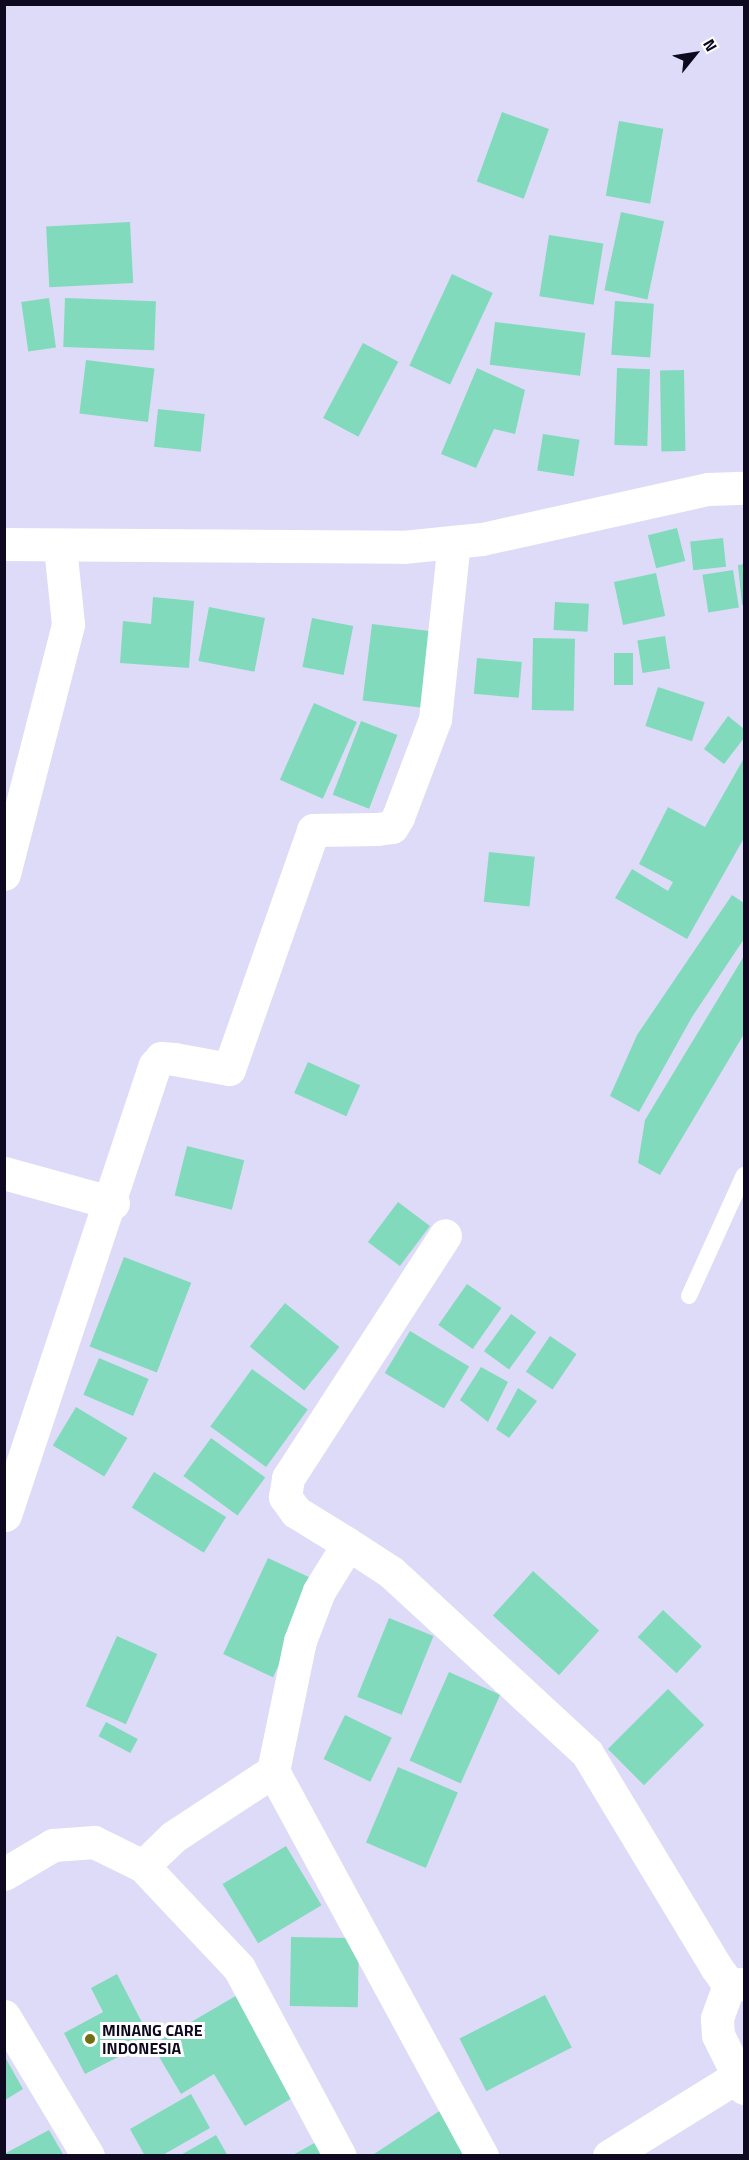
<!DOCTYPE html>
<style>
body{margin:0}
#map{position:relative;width:749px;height:2160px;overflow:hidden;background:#dedbf8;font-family:"Titillium Web",sans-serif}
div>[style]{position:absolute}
.building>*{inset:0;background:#82dabc;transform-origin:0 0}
.lane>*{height:16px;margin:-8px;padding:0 8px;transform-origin:8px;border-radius:8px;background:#fff}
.street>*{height:33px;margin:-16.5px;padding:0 16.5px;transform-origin:16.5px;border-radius:16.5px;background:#fff}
.secondary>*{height:33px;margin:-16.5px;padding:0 16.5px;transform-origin:16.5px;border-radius:16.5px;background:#fff}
.dots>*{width:16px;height:16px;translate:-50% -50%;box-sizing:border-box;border:3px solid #fff;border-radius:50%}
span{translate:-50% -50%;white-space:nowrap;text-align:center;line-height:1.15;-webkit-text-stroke:6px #fff;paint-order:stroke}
.poi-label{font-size:16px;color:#0e0920;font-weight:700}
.left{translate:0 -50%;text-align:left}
.frame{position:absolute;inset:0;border:6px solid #0e0920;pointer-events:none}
.north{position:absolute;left:665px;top:24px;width:60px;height:60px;-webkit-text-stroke:4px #fff;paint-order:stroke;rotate:60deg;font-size:16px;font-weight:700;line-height:24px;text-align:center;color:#0e0920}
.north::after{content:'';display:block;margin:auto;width:21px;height:27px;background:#0e0920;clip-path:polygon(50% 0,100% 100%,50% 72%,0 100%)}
</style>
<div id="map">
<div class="building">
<i style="left:502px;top:112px;width:50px;height:74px;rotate:20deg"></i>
<i style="left:619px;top:121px;width:45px;height:76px;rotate:10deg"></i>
<i style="left:621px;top:212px;width:44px;height:80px;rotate:12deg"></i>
<i style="left:130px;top:222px;width:61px;height:84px;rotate:87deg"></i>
<i style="left:549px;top:235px;width:55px;height:62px;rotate:9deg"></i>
<i style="left:452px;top:274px;width:45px;height:101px;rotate:25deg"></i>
<i style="left:49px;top:298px;width:50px;height:28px;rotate:82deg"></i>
<i style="left:65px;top:298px;width:91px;height:49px;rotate:2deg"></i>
<i style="left:615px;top:301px;width:39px;height:54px;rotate:4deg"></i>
<i style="left:495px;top:322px;width:91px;height:43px;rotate:7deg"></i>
<i style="left:363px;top:343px;width:40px;height:85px;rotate:28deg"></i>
<i style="left:86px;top:360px;width:69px;height:54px;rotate:7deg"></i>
<i style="clip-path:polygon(477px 368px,525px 390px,515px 434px,494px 429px,476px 468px,441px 454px)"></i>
<i style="left:617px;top:368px;width:33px;height:77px;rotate:2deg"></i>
<i style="left:684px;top:370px;width:81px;height:24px;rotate:89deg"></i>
<i style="left:158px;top:409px;width:47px;height:38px;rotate:6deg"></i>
<i style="left:543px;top:434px;width:37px;height:37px;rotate:9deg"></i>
<i style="left:677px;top:528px;width:34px;height:30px;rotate:76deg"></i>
<i style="left:723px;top:538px;width:29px;height:33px;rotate:84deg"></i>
<i style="clip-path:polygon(744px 564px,744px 604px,742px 605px,738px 565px)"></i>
<i style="left:733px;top:570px;width:38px;height:31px;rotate:81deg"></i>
<i style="left:656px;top:573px;width:44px;height:43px;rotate:78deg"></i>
<i style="clip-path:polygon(153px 597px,194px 601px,189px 668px,120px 663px,123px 621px,151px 624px)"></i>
<i style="left:555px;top:602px;width:34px;height:28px;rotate:3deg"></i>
<i style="left:209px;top:607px;width:57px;height:55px;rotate:11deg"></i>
<i style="left:312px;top:618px;width:42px;height:50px;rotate:11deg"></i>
<i style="left:372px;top:624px;width:64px;height:77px;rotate:7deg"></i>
<i style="left:665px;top:636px;width:33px;height:28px;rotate:81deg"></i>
<i style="left:533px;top:638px;width:42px;height:72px;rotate:1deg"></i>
<i style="left:614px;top:653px;width:19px;height:32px"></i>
<i style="left:477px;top:658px;width:45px;height:36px;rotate:5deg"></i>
<i style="left:658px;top:687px;width:49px;height:41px;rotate:18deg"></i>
<i style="left:314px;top:703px;width:47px;height:84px;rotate:24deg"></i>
<i style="clip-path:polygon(728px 716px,744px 729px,744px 738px,724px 764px,704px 749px)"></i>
<i style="left:361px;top:721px;width:39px;height:79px;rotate:21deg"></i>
<i style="clip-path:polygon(744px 758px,744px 838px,687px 939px,615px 898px,632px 869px,668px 891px,673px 882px,639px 864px,668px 807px,705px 827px)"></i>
<i style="left:489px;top:852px;width:46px;height:50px;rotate:6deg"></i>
<i style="clip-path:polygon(732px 895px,744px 903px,744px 939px,692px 1017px,639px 1112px,610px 1096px,637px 1035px)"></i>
<i style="clip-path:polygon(744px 956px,744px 1034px,660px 1175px,638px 1163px,645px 1120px)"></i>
<i style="left:308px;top:1062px;width:57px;height:34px;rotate:24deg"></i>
<i style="left:187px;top:1146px;width:59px;height:51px;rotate:14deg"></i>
<i style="left:398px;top:1202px;width:40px;height:50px;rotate:37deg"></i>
<i style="left:124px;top:1257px;width:72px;height:96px;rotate:21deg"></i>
<i style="left:467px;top:1284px;width:42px;height:50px;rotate:35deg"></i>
<i style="left:285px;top:1303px;width:70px;height:56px;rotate:39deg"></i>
<i style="left:511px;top:1314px;width:31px;height:46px;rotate:36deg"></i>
<i style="left:410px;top:1331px;width:69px;height:49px;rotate:31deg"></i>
<i style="left:550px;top:1336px;width:32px;height:43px;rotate:34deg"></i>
<i style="left:99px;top:1358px;width:54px;height:40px;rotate:23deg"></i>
<i style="clip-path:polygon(481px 1367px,508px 1382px,488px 1422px,460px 1400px)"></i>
<i style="left:252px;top:1369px;width:69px;height:71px;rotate:36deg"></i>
<i style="clip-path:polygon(518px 1388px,537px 1401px,509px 1438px,496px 1429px)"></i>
<i style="left:76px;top:1407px;width:60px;height:45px;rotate:31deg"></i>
<i style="left:211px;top:1438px;width:67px;height:47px;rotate:36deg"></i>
<i style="left:154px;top:1472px;width:85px;height:42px;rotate:32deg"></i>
<i style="left:268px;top:1558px;width:55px;height:106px;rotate:25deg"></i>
<i style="left:533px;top:1571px;width:89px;height:60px;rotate:42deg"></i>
<i style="left:663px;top:1610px;width:53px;height:37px;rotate:43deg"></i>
<i style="left:389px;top:1618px;width:48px;height:85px;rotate:22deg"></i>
<i style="left:117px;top:1636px;width:44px;height:77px;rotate:24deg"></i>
<i style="left:449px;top:1672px;width:56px;height:97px;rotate:24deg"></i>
<i style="left:668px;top:1689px;width:51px;height:85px;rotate:45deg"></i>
<i style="left:345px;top:1715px;width:52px;height:49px;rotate:26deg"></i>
<i style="left:106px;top:1722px;width:36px;height:16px;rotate:28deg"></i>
<i style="left:398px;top:1767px;width:65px;height:82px;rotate:23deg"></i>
<i style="left:286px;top:1846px;width:69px;height:74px;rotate:59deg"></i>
<i style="left:291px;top:1937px;width:68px;height:69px;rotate:1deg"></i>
<i style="clip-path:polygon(117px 1974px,151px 2040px,85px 2074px,64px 2033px,103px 2012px,91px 1988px)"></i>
<i style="clip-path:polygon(239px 1994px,299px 2094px,245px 2126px,214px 2074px,181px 2094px,152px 2045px)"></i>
<i style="left:545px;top:1995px;width:59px;height:96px;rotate:63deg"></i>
<i style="clip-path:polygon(5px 2057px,23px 2089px,5px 2100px)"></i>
<i style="clip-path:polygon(191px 2094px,210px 2128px,161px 2156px,145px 2156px,130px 2129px)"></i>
<i style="clip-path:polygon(441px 2110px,467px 2151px,459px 2156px,371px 2156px)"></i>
<i style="clip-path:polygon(49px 2130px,64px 2156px,4px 2156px,4px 2154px)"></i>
<i style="clip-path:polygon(216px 2135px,228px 2156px,179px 2156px)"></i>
<i style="clip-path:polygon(318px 2141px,325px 2156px,291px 2156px)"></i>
</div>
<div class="lane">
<i style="left:689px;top:1296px;width:133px;rotate:-65.6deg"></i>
</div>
<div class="street">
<i style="left:4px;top:874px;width:258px;rotate:-75.6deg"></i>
<i style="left:68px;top:624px;width:78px;rotate:-95.9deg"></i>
<i style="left:4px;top:1173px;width:113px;rotate:15.4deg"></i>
<i style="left:5px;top:1515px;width:474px;rotate:-71.6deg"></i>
<i style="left:155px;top:1065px;width:9px;rotate:-49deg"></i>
<i style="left:161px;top:1058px;width:13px;rotate:4deg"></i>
<i style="left:174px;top:1059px;width:56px;rotate:10.3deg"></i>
<i style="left:229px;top:1069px;width:253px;rotate:-70.6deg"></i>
<i style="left:313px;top:830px;width:64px;rotate:-0.9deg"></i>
<i style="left:377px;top:829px;width:15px;rotate:-8deg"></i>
<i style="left:392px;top:827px;width:12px;rotate:-59deg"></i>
<i style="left:398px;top:817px;width:105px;rotate:-69.3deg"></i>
<i style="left:435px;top:719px;width:178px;rotate:-83.9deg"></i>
<i style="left:348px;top:1544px;width:61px;rotate:-148.4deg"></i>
<i style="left:296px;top:1512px;width:19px;rotate:-126deg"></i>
<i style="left:285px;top:1497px;width:19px;rotate:-81deg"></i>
<i style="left:288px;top:1478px;width:289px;rotate:-57.1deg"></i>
<i style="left:273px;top:1771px;width:438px;rotate:61.5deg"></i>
<i style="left:143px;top:1866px;width:42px;rotate:-44deg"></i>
<i style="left:173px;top:1837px;width:120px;rotate:-33.4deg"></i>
<i style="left:273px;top:1771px;width:133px;rotate:-78.3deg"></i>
<i style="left:300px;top:1641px;width:53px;rotate:-69.2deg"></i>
<i style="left:319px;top:1591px;width:55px;rotate:-58.3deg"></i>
<i style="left:348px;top:1544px;width:51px;rotate:33.1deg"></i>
<i style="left:391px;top:1572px;width:267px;rotate:42.7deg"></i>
<i style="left:587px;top:1753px;width:250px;rotate:58.9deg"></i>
<i style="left:716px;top:1967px;width:22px;rotate:54deg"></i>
<i style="left:729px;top:1985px;width:15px;rotate:-4deg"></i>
<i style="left:4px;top:1874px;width:57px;rotate:-30.6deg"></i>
<i style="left:53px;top:1845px;width:41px;rotate:-4.2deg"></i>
<i style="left:94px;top:1842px;width:55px;rotate:26.1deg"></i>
<i style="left:143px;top:1866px;width:140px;rotate:46.7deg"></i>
<i style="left:239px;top:1968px;width:213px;rotate:61.8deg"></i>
<i style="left:729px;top:1985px;width:35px;rotate:110deg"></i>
<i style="left:717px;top:2018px;width:17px;rotate:87deg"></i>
<i style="left:718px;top:2035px;width:59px;rotate:63.9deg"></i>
<i style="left:4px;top:2016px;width:163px;rotate:59deg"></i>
<i style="left:609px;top:2156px;width:152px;rotate:-31.8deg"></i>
</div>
<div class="secondary">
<i style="left:4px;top:544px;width:399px;rotate:0.4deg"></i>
<i style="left:403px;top:547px;width:79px;rotate:-5.8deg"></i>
<i style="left:482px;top:539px;width:231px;rotate:-12.5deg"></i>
<i style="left:708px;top:489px;width:36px;rotate:-2deg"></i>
</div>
<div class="dots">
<i style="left:90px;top:2039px;background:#707012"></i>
</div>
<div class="poi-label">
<span class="left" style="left:102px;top:2039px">MINANG CARE<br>INDONESIA</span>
</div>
<div class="frame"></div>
<div class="north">N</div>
</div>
